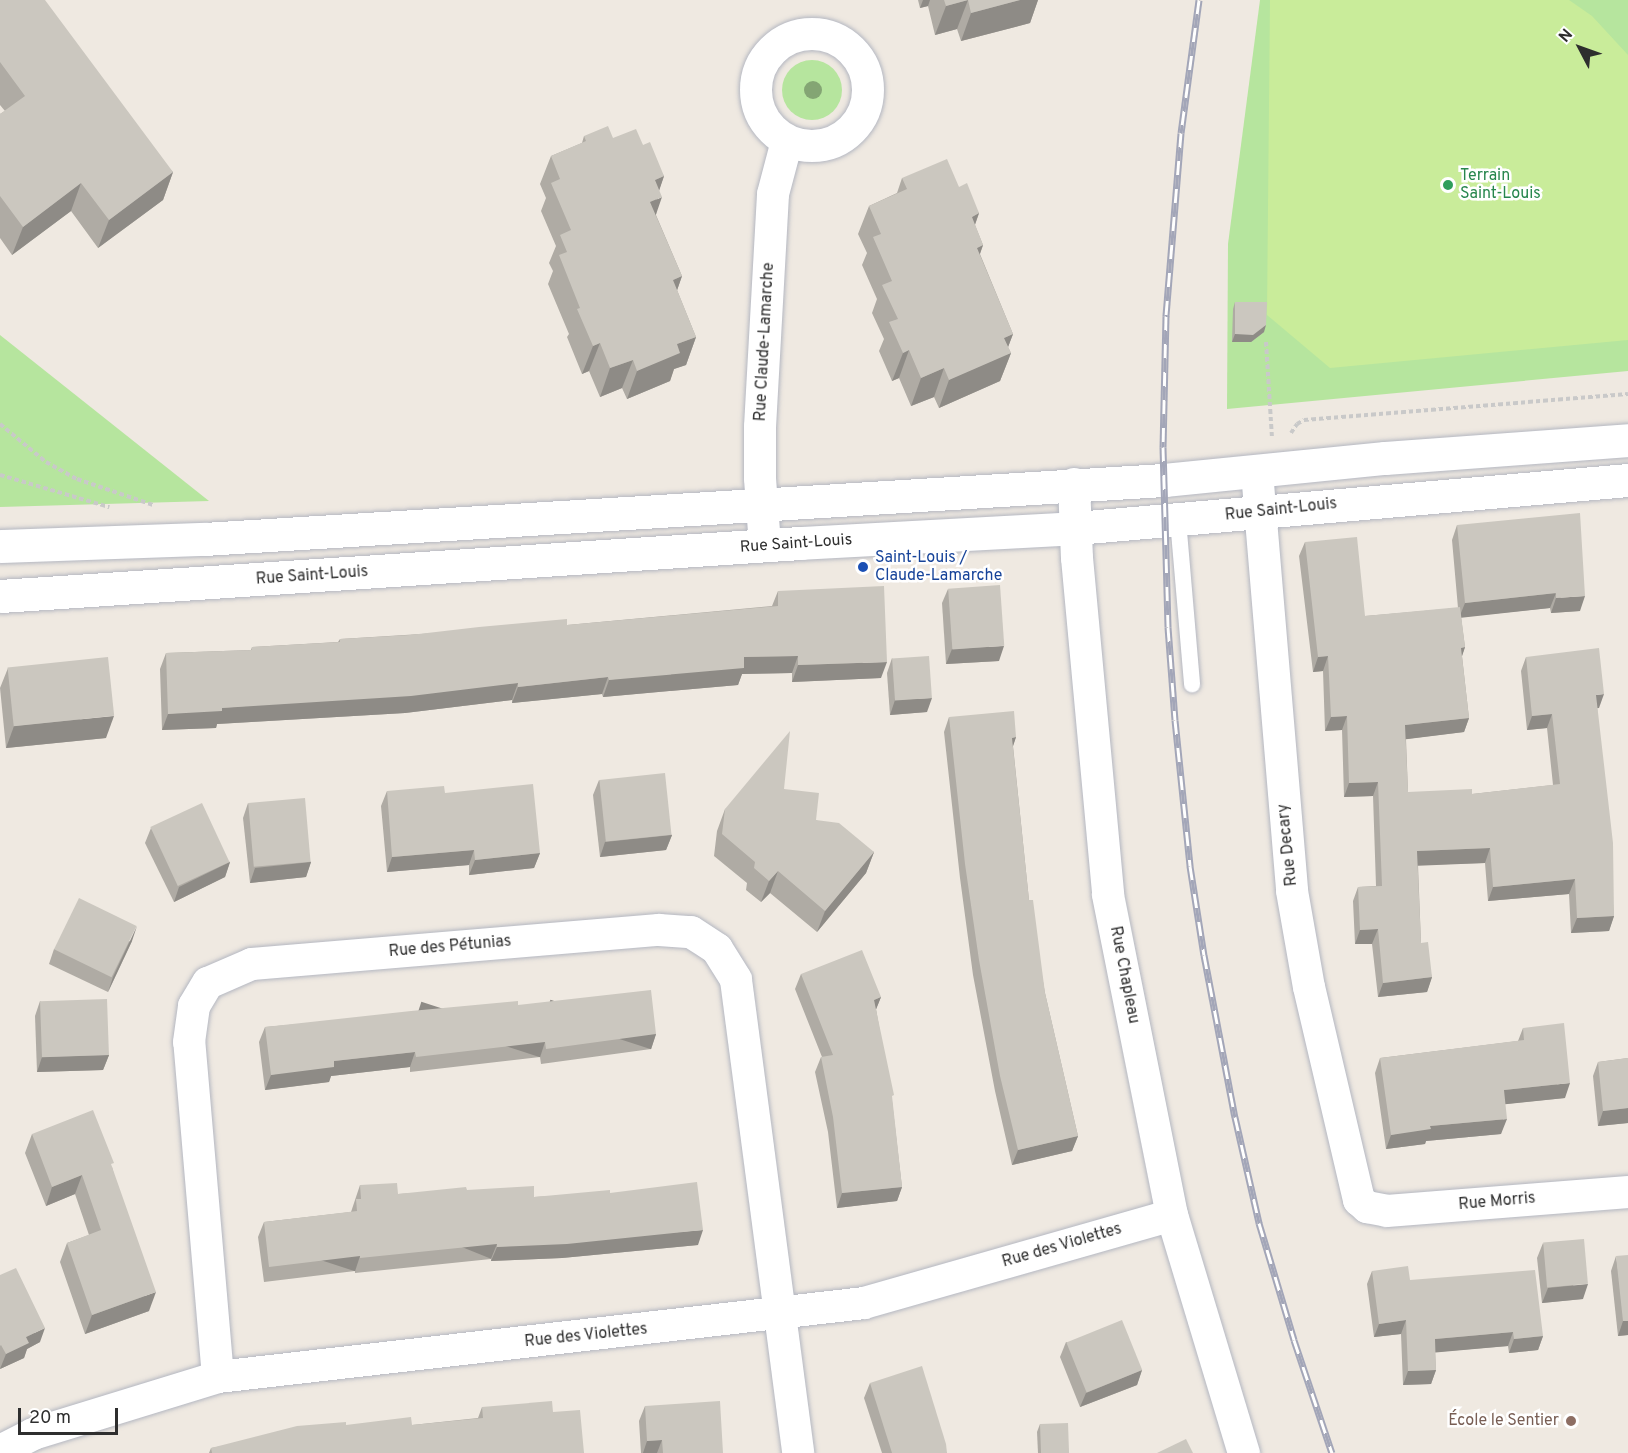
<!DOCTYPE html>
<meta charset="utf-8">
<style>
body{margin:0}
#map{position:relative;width:1628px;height:1453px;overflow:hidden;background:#efe9e1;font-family:Overpass,sans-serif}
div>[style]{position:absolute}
.green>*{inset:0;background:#b6e59e}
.round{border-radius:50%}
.pitch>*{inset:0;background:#c9ec9a}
.path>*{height:4px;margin-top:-2px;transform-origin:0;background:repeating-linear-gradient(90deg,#c9c9c9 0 4.5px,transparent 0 7.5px)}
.roads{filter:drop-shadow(0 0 2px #b4b7c1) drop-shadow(0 0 2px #b4b7c1)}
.lane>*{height:16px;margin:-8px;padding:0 8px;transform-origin:8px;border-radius:8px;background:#fff}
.street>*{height:32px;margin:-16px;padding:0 16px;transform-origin:16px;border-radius:16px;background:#fff}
.street>.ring{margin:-16px;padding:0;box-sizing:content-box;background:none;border:32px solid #fff;border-radius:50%}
.secondary>*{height:33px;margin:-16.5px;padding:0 16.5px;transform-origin:16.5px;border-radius:16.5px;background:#fff}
.rail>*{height:7px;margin-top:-3.5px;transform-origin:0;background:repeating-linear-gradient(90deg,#fff 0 14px,#a3a6b8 0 28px);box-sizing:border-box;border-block:2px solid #a3a6b8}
.trees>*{width:18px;height:18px;margin:-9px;border-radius:50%;background:#84a574}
.wall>*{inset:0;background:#afaba4}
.shaded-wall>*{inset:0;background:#8e8b86;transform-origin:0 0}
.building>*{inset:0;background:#cbc7bf;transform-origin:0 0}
.dots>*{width:16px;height:16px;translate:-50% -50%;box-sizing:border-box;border:3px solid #fff;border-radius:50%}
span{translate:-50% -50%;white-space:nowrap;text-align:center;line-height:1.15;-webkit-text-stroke:5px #fff;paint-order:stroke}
.leisure-label{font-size:16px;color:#27864d}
.left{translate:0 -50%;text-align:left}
.street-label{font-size:16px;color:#2e2e2e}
.transit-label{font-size:16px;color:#164399}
.education-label{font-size:16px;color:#785e54}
.right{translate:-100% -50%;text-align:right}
.north{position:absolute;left:1550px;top:18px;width:60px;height:60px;-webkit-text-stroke:4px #fff;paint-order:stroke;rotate:311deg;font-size:16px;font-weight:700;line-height:24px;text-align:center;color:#2e2e2e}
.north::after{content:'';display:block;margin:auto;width:21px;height:27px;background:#2e2e2e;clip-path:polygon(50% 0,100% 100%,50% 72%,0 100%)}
.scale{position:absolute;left:18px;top:1408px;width:100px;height:27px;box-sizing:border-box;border:3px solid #2e2e2e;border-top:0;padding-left:8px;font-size:18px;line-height:21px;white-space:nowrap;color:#2e2e2e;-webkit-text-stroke:4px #fff;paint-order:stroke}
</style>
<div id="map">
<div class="green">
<i style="clip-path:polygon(1260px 0,1628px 0,1628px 371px,1227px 409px,1228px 244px)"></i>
<i class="round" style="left:782px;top:60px;width:60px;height:60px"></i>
<i style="clip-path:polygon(0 335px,209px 501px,0 507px)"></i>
</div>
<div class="pitch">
<i style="clip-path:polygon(1270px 0,1569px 0,1592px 16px,1628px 55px,1628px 340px,1330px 368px,1267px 315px)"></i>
</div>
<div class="path">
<i style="left:1266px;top:342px;width:95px;rotate:86.4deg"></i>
<i style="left:0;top:424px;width:60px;rotate:39.6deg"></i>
<i style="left:46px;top:462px;width:35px;rotate:29deg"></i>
<i style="left:77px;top:479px;width:80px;rotate:18.9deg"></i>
<i style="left:1291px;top:433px;width:11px;rotate:-56deg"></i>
<i style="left:1297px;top:424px;width:8px;rotate:-30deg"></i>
<i style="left:1304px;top:420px;width:325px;rotate:-4.6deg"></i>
<i style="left:0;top:475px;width:114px;rotate:16.4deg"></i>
</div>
<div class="roads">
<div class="lane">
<i style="left:1178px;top:520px;width:165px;rotate:85.1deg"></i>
</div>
<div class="street">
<i class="ring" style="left:756px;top:34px;width:80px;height:80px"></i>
<i style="left:1257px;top:472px;width:420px;rotate:85.2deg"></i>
<i style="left:1292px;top:891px;width:97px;rotate:80deg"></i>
<i style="left:1309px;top:987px;width:219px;rotate:76.8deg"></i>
<i style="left:1359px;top:1200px;width:11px;rotate:41deg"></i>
<i style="left:1367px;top:1207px;width:20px;rotate:11deg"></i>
<i style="left:1387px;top:1211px;width:242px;rotate:-4.5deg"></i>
<i style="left:1074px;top:484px;width:74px;rotate:87.7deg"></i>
<i style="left:1077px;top:558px;width:338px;rotate:84.7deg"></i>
<i style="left:1108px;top:895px;width:326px;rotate:78.7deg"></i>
<i style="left:1172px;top:1215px;width:249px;rotate:73.2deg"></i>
<i style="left:765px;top:545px;width:67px;rotate:-94.3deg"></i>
<i style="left:760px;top:478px;width:51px;rotate:-90deg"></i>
<i style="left:760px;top:427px;width:233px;rotate:-86.8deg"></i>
<i style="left:773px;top:194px;width:55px;rotate:-75.2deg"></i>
<i style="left:218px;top:1377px;width:336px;rotate:-94.9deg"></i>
<i style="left:189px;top:1042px;width:36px;rotate:-82deg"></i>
<i style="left:194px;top:1006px;width:27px;rotate:-59deg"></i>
<i style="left:208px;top:983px;width:48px;rotate:-23.4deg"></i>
<i style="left:252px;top:964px;width:408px;rotate:-4.8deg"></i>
<i style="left:659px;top:930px;width:32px;rotate:4deg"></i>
<i style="left:691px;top:932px;width:31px;rotate:33deg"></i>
<i style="left:717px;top:949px;width:36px;rotate:58deg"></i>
<i style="left:736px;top:980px;width:477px;rotate:82.5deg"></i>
<i style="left:0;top:1451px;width:37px;rotate:-27deg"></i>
<i style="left:33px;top:1434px;width:194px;rotate:-17.1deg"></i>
<i style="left:218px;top:1377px;width:650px;rotate:-6.53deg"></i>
<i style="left:864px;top:1303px;width:320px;rotate:-15.9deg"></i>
</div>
<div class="secondary">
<i style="left:0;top:546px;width:204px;rotate:-2deg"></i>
<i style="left:204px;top:539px;width:962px;rotate:-3.52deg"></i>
<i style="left:1164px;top:480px;width:222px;rotate:-5.7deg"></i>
<i style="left:1385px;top:458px;width:244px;rotate:-4.2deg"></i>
<i style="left:0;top:596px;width:802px;rotate:-3.79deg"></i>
<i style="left:800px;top:543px;width:276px;rotate:-3.1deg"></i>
<i style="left:1076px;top:528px;width:554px;rotate:-4.97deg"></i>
</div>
</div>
<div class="rail">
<i style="left:1199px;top:0;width:134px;rotate:97.7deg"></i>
<i style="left:1181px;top:133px;width:184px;rotate:94.7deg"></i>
<i style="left:1166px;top:316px;width:131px;rotate:91.3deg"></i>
<i style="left:1163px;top:447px;width:180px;rotate:88.4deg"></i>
<i style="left:1168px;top:627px;width:93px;rotate:85.7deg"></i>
<i style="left:1175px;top:720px;width:147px;rotate:84.1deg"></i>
<i style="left:1190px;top:866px;width:90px;rotate:81.1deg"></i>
<i style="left:1204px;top:955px;width:165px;rotate:79.2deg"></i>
<i style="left:1235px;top:1117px;width:109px;rotate:77.2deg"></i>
<i style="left:1259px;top:1223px;width:122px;rotate:73.3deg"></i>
<i style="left:1294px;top:1340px;width:119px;rotate:71.4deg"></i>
</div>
<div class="trees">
<i style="left:813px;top:90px"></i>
</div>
<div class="wall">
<i style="clip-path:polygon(0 0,173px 172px,163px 200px,98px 248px,71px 211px,12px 255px,0 238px,0 114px,5px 111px,0 105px)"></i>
<i style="clip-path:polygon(918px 0,1038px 0,1030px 23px,961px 41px,957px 29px,935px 35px,928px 6px,920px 8px)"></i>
<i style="clip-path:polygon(584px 136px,613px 138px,643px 145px,664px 176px,659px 190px,656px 215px,682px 276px,677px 290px,696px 337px,686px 365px,674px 369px,670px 381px,627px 399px,622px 388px,600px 397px,589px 371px,582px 374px,567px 337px,569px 334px,548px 284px,553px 271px,549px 263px,556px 246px,541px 211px,546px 198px,540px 184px,551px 156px,582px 143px)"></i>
<i style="clip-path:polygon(902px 178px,959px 187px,979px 213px,975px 225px,983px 245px,980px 254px,1013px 334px,1008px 347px,1011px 353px,1000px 381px,939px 408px,934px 397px,911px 406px,899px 378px,892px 381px,879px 351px,884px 339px,872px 313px,877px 299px,862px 265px,867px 253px,858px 234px,869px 206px,897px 193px)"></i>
<i style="clip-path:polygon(1235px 302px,1264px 332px,1251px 342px,1232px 342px,1233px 309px)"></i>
<i style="clip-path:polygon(1457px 525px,1580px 611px,1551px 613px,1550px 608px,1461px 617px,1465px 647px,1462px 656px,1469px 718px,1464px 732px,1406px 739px,1408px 792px,1472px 794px,1553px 785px,1547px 728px,1527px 730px,1521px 671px,1526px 657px,1599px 708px,1597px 708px,1614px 916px,1609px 931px,1571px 933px,1569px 894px,1488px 901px,1485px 863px,1418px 865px,1421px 943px,1432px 977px,1427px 992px,1378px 997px,1372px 944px,1355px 944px,1353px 901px,1358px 887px,1376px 886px,1373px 796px,1344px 797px,1342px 730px,1325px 731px,1323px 671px,1313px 672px,1299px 556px,1305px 542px,1365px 616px,1458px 608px,1452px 540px)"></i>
<i style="clip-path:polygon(948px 589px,999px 661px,946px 664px,942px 603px)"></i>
<i style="clip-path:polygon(778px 591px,881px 678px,792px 682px,792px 673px,742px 674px,738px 685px,603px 697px,602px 694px,512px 703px,512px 700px,405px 713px,217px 724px,216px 728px,162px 730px,160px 669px,166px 653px,251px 650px,252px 647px,338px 642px,340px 639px,567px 625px,772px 606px)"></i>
<i style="clip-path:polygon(892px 658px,927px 712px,890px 715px,887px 673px)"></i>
<i style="clip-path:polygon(8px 668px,106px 738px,6px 748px,0 688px)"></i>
<i style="clip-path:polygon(949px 717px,1016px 737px,1013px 746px,1029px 900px,1045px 993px,1078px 1136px,1072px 1151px,1012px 1165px,995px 1091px,973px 975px,960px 878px,944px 732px)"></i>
<i style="clip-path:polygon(599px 780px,672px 835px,666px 850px,600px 857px,593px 795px)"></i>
<i style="clip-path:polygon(784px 789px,816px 820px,874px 852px,866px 873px,817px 932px,770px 893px,761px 902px,746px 890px,747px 883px,714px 856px,717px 831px,725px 809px)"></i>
<i style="clip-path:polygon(387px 791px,445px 793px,540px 853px,534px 868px,469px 875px,469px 865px,387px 872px,381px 806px)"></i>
<i style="clip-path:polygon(248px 803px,311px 862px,306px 877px,250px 883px,243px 818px)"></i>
<i style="clip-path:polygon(151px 828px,230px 862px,225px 877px,174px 902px,145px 843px)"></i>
<i style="clip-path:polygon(132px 941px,108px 992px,49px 964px,54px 949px)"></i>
<i style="clip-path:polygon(801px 974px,881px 997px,876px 1009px,892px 1101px,902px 1187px,897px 1201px,837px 1208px,828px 1132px,815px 1072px,821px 1057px,822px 1057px,795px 989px)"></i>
<i style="clip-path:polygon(40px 1001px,109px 1055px,103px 1070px,37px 1072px,35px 1016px)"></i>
<i style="clip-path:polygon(518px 1005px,656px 1034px,651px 1049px,541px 1064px,540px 1057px,410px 1072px,410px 1067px,331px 1076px,329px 1082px,265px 1090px,259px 1042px,265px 1027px)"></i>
<i style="clip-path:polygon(1523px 1028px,1565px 1098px,1505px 1104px,1501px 1134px,1426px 1141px,1425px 1144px,1386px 1149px,1375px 1073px,1380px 1058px,1518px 1041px)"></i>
<i style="clip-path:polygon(1628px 1058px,1628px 1123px,1598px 1126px,1593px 1076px,1598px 1062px)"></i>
<i style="clip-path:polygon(32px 1134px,112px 1167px,149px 1311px,85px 1334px,60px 1262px,67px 1243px,89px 1235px,75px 1194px,46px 1206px,25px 1153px)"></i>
<i style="clip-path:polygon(360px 1185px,398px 1194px,467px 1190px,534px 1197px,610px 1193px,698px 1245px,562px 1258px,491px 1261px,491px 1259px,355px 1273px,355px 1271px,264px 1282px,258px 1237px,264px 1222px,351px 1212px)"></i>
<i style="clip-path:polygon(1543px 1243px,1583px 1299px,1542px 1303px,1537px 1258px)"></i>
<i style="clip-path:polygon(1616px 1256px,1628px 1335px,1618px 1336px,1611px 1271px)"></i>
<i style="clip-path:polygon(1372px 1271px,1410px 1280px,1543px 1336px,1538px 1350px,1509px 1353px,1508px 1346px,1435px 1352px,1436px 1370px,1431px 1384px,1403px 1385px,1401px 1334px,1374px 1337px,1367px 1284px)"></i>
<i style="clip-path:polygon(0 1275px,40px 1342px,27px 1349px,24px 1358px,0 1369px)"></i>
<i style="clip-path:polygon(1066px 1342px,1142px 1370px,1137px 1385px,1080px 1407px,1060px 1357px)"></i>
<i style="clip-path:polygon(870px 1383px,947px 1453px,882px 1453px,864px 1398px)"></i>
<i style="clip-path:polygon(645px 1406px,723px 1453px,641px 1453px,639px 1421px)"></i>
<i style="clip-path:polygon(482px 1407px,553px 1412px,584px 1453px,209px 1453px,211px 1448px,346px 1425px,412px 1425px,478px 1418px)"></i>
<i style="clip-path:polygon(1040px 1424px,1069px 1453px,1038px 1453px,1037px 1432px)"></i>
</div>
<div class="shaded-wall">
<i style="clip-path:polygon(923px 0,930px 0,928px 6px,920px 8px)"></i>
<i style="clip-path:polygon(968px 0,957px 29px,935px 35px,946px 6px)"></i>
<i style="clip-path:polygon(1020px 0,1038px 0,1030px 23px,961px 41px,971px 13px)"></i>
<i style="clip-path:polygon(173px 172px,163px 200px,98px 248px,109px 220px)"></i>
<i style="clip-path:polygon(664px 176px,656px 200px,662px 197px,652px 226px,640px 230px,655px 180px)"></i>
<i style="clip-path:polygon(81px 183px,71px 211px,12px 255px,23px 227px)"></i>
<i style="clip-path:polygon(979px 213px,969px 241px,972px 217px)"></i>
<i style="clip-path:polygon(983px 245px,973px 273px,977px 248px)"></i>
<i style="clip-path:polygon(682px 276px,672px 305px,673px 280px)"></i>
<i style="clip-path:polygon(1266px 325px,1264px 332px,1251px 342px,1232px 342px,1235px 334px)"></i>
<i style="clip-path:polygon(1013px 334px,1005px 355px,1011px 353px,1000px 381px,939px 408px,949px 380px,1004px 338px)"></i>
<i style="clip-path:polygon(696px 337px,686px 365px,674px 369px,670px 381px,627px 399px,637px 371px,677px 344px)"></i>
<i style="clip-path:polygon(600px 343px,589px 371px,582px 374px,593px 346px)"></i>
<i style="clip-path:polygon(909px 350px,899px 378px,892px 381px,903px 353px)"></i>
<i style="clip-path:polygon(633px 360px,622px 388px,600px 397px,610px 368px)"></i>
<i style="clip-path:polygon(944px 368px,934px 397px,911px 406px,921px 378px)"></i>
<i style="clip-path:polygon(1556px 593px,1550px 608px,1459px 618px,1465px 603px)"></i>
<i style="clip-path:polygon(1585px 596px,1580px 611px,1551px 613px,1556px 598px)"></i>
<i style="clip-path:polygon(1004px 646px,999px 661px,946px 664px,952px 649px)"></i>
<i style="clip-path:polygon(1465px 647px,1460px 662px,1461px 648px)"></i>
<i style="clip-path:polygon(798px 656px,792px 673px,742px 674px,738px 685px,603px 697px,609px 680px,744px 657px)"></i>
<i style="clip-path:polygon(1328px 656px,1323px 671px,1313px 672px,1318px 657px)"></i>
<i style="clip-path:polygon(887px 662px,881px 678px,792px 682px,798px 665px)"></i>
<i style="clip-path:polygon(608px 677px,602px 694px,512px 703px,518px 687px)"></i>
<i style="clip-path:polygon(518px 683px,512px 700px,405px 713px,217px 724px,216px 728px,162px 730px,168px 714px,222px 708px)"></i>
<i style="clip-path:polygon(1604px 694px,1599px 708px,1590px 709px,1596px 695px)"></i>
<i style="clip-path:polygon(932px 698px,927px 712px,890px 715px,895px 700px)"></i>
<i style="clip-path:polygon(1552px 714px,1547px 728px,1527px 730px,1532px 716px)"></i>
<i style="clip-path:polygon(114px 716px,106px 738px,6px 748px,14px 726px)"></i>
<i style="clip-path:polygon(1347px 716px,1342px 730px,1325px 731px,1331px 717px)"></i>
<i style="clip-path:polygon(1469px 718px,1464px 732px,1400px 740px,1405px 725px)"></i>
<i style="clip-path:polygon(1016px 737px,1011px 752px,1012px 738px)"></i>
<i style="clip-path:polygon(1378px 782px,1373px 796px,1344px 797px,1349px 783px)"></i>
<i style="clip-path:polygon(672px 835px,666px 850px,600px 857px,605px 842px)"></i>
<i style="clip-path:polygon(1490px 848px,1485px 863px,1412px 866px,1417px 851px)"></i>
<i style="clip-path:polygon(474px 850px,469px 865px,387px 872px,392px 857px)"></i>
<i style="clip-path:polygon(874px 852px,866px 873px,817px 932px,825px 911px)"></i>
<i style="clip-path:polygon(540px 853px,534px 868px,469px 875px,475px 860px)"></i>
<i style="clip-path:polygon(230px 862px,225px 877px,174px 902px,179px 887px)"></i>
<i style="clip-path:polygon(311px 862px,306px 877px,250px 883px,255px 868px)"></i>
<i style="clip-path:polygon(778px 871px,770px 893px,761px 902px,769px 881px)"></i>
<i style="clip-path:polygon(1575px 879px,1569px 894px,1488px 901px,1493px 887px)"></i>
<i style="clip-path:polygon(1614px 916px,1609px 931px,1571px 933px,1577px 918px)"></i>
<i style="clip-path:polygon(137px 926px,132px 941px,108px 992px,113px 977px)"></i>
<i style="clip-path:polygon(1378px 929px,1372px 944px,1355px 944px,1360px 930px)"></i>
<i style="clip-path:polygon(1432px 977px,1427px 992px,1378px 997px,1383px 983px)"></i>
<i style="clip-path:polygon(881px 997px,875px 1012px,874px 1000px)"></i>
<i style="left:656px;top:1034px;width:16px;height:111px;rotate:108deg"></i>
<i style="left:545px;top:1042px;width:16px;height:130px;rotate:108deg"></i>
<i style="clip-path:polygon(415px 1052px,410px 1067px,331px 1076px,329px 1082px,265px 1090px,271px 1075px,334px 1061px)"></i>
<i style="clip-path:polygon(109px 1055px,103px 1070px,37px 1072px,42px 1057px)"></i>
<i style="clip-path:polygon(1570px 1083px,1565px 1098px,1498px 1105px,1504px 1090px)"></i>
<i style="clip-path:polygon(1628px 1108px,1628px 1123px,1598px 1126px,1603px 1111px)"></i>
<i style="clip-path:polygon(1507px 1119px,1501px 1134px,1426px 1141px,1425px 1144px,1386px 1149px,1391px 1135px,1430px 1126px)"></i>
<i style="clip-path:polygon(1078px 1136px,1072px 1151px,1012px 1165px,1018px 1150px)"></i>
<i style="clip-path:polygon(82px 1175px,75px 1194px,46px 1206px,52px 1187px)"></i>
<i style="clip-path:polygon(902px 1187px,897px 1201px,837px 1208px,842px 1193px)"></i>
<i style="clip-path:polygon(703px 1230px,698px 1245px,562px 1258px,491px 1261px,497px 1247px)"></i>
<i style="left:497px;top:1244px;width:16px;height:138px;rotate:112deg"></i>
<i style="left:360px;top:1256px;width:16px;height:92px;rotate:108deg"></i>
<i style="clip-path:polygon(1588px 1284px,1583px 1299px,1542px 1303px,1548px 1288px)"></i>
<i style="clip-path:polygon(156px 1292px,149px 1311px,85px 1334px,92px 1315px)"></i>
<i style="clip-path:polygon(1406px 1320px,1401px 1334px,1374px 1337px,1379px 1324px)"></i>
<i style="clip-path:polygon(1623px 1321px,1628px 1321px,1628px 1335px,1618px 1336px)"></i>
<i style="clip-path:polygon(45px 1328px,40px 1342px,27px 1349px,24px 1358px,0 1369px,6px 1354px,26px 1337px)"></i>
<i style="clip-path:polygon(1513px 1332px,1508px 1346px,1430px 1353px,1435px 1339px)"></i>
<i style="clip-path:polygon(1543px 1336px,1538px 1350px,1509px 1353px,1514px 1339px)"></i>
<i style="clip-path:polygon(1142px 1370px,1137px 1385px,1080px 1407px,1086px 1393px)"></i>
<i style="clip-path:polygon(1436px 1370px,1431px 1384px,1403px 1385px,1408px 1371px)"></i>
<i style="clip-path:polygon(662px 1440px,657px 1453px,643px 1453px,647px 1441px)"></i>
</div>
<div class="building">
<i style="clip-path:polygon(0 0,45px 0,173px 172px,109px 220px,81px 183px,23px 227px,0 196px,0 114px,25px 96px,0 62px)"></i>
<i style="clip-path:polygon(944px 0,1020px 0,971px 13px,968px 0,946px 6px)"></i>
<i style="clip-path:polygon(608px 126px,613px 138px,636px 129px,643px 145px,650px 142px,664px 176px,655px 180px,662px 197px,650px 202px,682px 276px,673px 280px,696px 337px,677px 344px,680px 353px,637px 371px,633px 360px,610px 368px,600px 343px,593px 346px,577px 309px,580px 308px,559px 255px,567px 252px,560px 235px,571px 230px,551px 183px,560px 179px,551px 156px,586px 141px,584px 136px)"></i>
<i style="clip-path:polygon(947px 159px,959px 187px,967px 183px,979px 213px,972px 217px,983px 245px,977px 248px,1013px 334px,1004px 338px,1011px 353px,949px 380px,944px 368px,921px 378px,909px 350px,903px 353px,889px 322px,898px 319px,882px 285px,892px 281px,873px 237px,881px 234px,869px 206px,907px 189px,902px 178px)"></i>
<i style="clip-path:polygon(1235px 302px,1267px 302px,1266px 325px,1253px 335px,1235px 334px)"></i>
<i style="clip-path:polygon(1580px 513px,1585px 596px,1556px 598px,1556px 593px,1465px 603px,1457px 525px)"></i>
<i style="clip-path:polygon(1357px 537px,1365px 616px,1460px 607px,1465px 647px,1461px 648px,1469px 718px,1405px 725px,1408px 792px,1472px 789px,1472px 794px,1560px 784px,1552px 714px,1532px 716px,1526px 657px,1599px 648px,1604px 694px,1596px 695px,1613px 843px,1614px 916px,1577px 918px,1575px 879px,1493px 887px,1490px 848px,1417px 851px,1421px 943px,1428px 942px,1432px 977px,1383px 983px,1378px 929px,1360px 930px,1358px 887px,1382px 886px,1378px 782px,1349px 783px,1347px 716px,1331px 717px,1328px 656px,1318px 657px,1305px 542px)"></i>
<i style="left:1000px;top:585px;width:61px;height:52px;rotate:86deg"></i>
<i style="clip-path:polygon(884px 586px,887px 662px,798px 665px,798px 656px,744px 657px,744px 668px,609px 680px,608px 677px,518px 687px,518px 683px,411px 696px,222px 708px,222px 711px,168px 714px,166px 653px,252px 650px,252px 647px,340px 642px,340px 639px,410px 635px,479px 627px,567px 619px,567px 625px,778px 606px,778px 591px)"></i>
<i style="left:929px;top:656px;width:42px;height:37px;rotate:86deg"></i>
<i style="left:108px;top:657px;width:59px;height:101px;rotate:84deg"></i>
<i style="clip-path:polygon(1014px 711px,1016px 737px,1012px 738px,1029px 900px,1033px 900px,1045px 993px,1078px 1136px,1018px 1150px,1000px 1076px,979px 960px,965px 864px,949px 717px)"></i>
<i style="clip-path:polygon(790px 731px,784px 789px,819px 793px,816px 820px,839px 823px,874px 852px,825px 911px,778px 871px,769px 881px,754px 868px,755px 862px,722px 834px,725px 809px)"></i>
<i style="left:665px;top:773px;width:62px;height:66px;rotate:84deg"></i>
<i style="clip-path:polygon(533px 784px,540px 853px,475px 860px,474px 850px,392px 857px,387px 791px,444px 786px,445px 793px)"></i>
<i style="left:305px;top:798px;width:64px;height:57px;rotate:85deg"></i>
<i style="left:202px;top:803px;width:65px;height:57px;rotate:65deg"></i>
<i style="left:79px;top:898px;width:64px;height:57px;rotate:26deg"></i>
<i style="clip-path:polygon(862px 950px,881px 997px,874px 1000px,894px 1095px,892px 1096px,902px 1187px,842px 1193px,833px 1117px,821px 1057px,833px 1055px,801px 974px)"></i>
<i style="clip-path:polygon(651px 990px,656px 1034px,546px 1049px,545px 1042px,416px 1057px,415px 1052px,334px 1061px,334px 1067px,271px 1075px,265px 1027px,411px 1011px,518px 1001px,518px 1005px)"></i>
<i style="left:107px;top:999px;width:56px;height:67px;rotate:88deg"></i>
<i style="clip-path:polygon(1564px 1023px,1570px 1083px,1504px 1090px,1507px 1119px,1430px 1126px,1431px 1129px,1391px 1135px,1380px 1058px,1524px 1040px,1523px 1028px)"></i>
<i style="clip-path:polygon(1628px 1058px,1628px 1108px,1603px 1111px,1598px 1062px)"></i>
<i style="clip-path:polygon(93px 1110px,114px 1163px,111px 1164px,156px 1292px,92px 1315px,67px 1243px,101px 1230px,82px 1175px,52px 1187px,32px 1134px)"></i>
<i style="clip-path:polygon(697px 1182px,703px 1230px,567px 1244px,497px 1247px,497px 1244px,360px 1258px,360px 1256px,269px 1267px,264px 1222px,357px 1211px,356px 1199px,361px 1199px,360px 1185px,397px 1183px,398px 1194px,466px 1187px,467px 1190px,534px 1186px,534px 1197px,610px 1190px,610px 1193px)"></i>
<i style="left:1584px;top:1239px;width:45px;height:41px;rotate:85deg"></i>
<i style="clip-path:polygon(1628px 1255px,1628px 1321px,1623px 1321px,1616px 1256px)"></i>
<i style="clip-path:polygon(1408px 1266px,1410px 1280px,1535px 1270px,1543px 1336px,1514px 1339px,1513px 1332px,1435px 1339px,1436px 1370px,1408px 1371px,1406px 1320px,1379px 1324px,1372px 1271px)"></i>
<i style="clip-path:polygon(16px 1268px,45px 1328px,26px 1337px,29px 1343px,6px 1354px,1px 1345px,0 1346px,0 1275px)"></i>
<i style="left:1122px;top:1320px;width:54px;height:60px;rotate:68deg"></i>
<i style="clip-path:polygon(922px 1366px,946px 1444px,947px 1453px,892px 1453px,870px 1383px)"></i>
<i style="clip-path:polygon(552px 1401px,553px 1412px,580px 1410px,584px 1453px,212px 1453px,211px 1448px,297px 1426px,346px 1422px,346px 1425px,411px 1417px,412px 1425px,483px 1418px,482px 1407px)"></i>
<i style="clip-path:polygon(720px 1401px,723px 1453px,663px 1453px,662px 1440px,647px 1441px,645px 1406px)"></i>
<i style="left:1068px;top:1423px;width:30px;height:28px;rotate:88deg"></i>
<i style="clip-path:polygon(1186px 1439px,1193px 1453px,1157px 1453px)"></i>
</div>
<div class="dots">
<i style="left:1448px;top:185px;background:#2e9e5b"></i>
<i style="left:863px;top:567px;background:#1a4fb4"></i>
<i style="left:1571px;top:1421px;background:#8d6e63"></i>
</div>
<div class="leisure-label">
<span class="left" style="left:1460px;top:185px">Terrain<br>Saint-Louis</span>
</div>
<div class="street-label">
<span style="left:765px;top:342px;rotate:-87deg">Rue Claude-Lamarche</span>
<span style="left:1281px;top:510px;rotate:-6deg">Rue Saint-Louis</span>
<span style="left:796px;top:544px;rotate:-4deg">Rue Saint-Louis</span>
<span style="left:312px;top:576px;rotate:-4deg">Rue Saint-Louis</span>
<span style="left:1288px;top:845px;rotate:-96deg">Rue Decary</span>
<span style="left:450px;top:947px;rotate:-5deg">Rue des Pétunias</span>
<span style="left:1124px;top:975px;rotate:79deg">Rue Chapleau</span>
<span style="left:1497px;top:1202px;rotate:-5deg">Rue Morris</span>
<span style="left:1062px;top:1246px;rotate:-16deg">Rue des Violettes</span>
<span style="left:586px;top:1336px;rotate:-6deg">Rue des Violettes</span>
</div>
<div class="transit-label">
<span class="left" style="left:875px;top:567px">Saint-Louis /<br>Claude-Lamarche</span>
</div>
<div class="education-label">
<span class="right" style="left:1559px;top:1421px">École le Sentier</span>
</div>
<div class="north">N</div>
<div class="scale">20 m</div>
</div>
